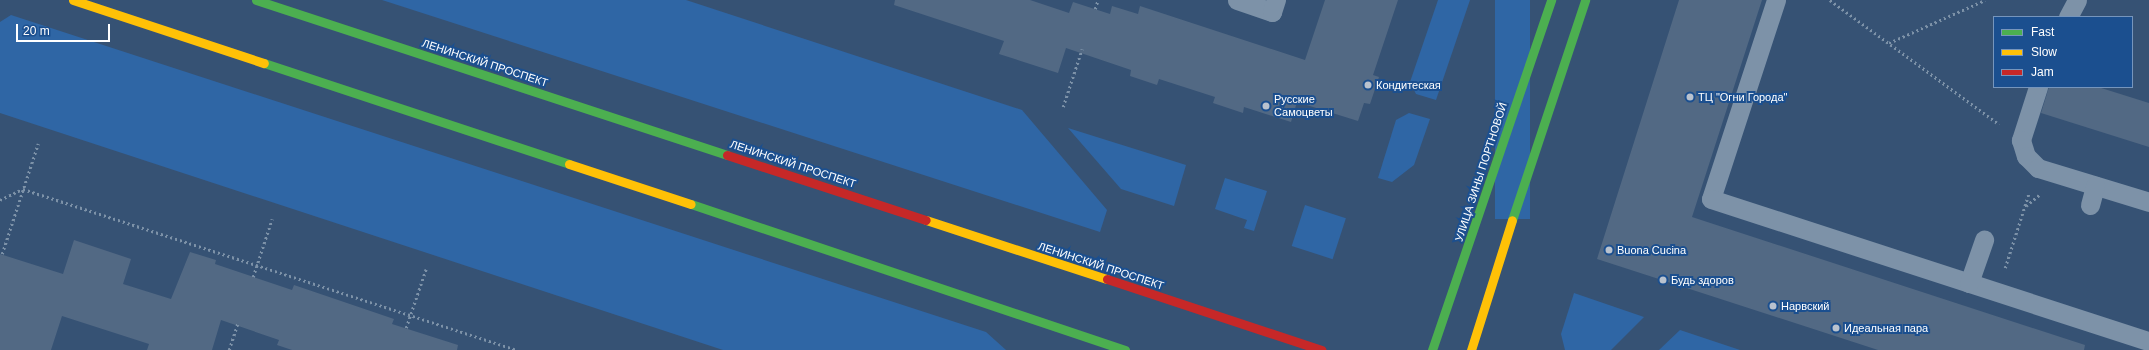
<!DOCTYPE html>
<meta charset="utf-8">
<style>
body{margin:0}
#map{position:relative;width:2149px;height:350px;overflow:hidden;background:#365274;font-family:Arial,sans-serif}
div>[style]{position:absolute}
.green>*{inset:0;background:#2f66a5;transform-origin:0 0}
.building>*{inset:0;background:#526984}
.path>*{height:2.5px;margin-top:-1.25px;transform-origin:0;background:repeating-linear-gradient(90deg,#7d92a8 0 2px,transparent 0 5px)}
.lane>*{height:19px;margin:-9.5px;padding:0 9.5px;transform-origin:9.5px;border-radius:9.5px;background:#7d92a8}
.fast>*{height:9px;margin:-4.5px;padding:0 4.5px;transform-origin:4.5px;border-radius:4.5px;background:#4caf50}
.slow>*{height:9px;margin:-4.5px;padding:0 4.5px;transform-origin:4.5px;border-radius:4.5px;background:#ffc107}
.jam>*{height:9px;margin:-4.5px;padding:0 4.5px;transform-origin:4.5px;border-radius:4.5px;background:#c62828}
.dots>*{width:11px;height:11px;translate:-50% -50%;box-sizing:border-box;border:2px solid #1b4f8f;border-radius:50%}
span{translate:-50% -50%;white-space:nowrap;text-align:center;line-height:1.15;-webkit-text-stroke:4px #1b4f8f;paint-order:stroke}
.street-label{font-size:11px;color:#fff}
.poi-label{font-size:11px;color:#fff}
.left{translate:0 -50%;text-align:left}
.legend{position:absolute;left:1993px;top:16px;width:140px;height:72px;box-sizing:border-box;background:#1b4f8f;border:1px solid #7695bc;margin:0;padding:5px 7px;list-style:none;font-size:12px;color:#fff}
.legend li{display:flex;align-items:center;gap:8px;height:20px}
.legend b{width:20px;border:1px solid #7695bc}
.scale{position:absolute;left:16px;top:24px;width:94px;height:18px;box-sizing:border-box;border:2px solid #fff;border-top:0;padding-left:5px;font-size:12px;line-height:14px;white-space:nowrap;color:#fff;-webkit-text-stroke:3px #1b4f8f;paint-order:stroke}
</style>
<div id="map">
<div class="green">
<i style="clip-path:polygon(382px 0,686px 0,1022px 110px,1107px 210px,1100px 232px)"></i>
<i style="clip-path:polygon(1438px 0,1470px 0,1436px 100px,1416px 94px,1410px 82px)"></i>
<i style="left:1495px;top:0;width:35px;height:219px"></i>
<i style="clip-path:polygon(11px 15px,986px 332px,1006px 350px,723px 350px,0 113px,0 22px)"></i>
<i style="clip-path:polygon(1409px 113px,1430px 119px,1414px 165px,1392px 182px,1378px 178px,1396px 120px)"></i>
<i style="clip-path:polygon(1068px 128px,1186px 165px,1174px 206px,1121px 189px)"></i>
<i style="clip-path:polygon(1225px 178px,1267px 191px,1254px 231px,1244px 228px,1247px 220px,1215px 209px)"></i>
<i style="left:1305px;top:205px;width:43px;height:43px;rotate:18deg"></i>
<i style="clip-path:polygon(1574px 293px,1644px 317px,1611px 350px,1565px 350px,1561px 334px)"></i>
<i style="clip-path:polygon(1680px 330px,1740px 350px,1659px 350px)"></i>
</div>
<div class="building">
<i style="clip-path:polygon(895px 0,1030px 0,1069px 13px,1073px 2px,1110px 14px,1112px 6px,1138px 14px,1140px 6px,1305px 60px,1325px 0,1398px 0,1373px 75px,1379px 77px,1370px 104px,1364px 103px,1358px 121px,1297px 102px,1291px 122px,1244px 107px,1243px 113px,1213px 103px,1215px 97px,1159px 79px,1157px 85px,1130px 76px,1131px 70px,1066px 48px,1058px 73px,999px 54px,1004px 41px,894px 5px)"></i>
<i style="clip-path:polygon(1679px 0,1762px 0,1692px 217px,2085px 345px,2084px 350px,1878px 350px,1597px 259px)"></i>
<i style="clip-path:polygon(2049px 87px,2098px 87px,2149px 103px,2149px 147px,2041px 113px)"></i>
<i style="clip-path:polygon(74px 240px,131px 259px,123px 284px,171px 299px,190px 252px,216px 260px,215px 264px,292px 290px,294px 285px,394px 319px,392px 324px,458px 345px,457px 350px,292px 350px,277px 345px,279px 340px,221px 320px,212px 350px,147px 350px,149px 344px,62px 316px,51px 350px,0 350px,0 254px,63px 274px)"></i>
</div>
<div class="path">
<i style="left:1830px;top:0;width:210px;rotate:36.3deg"></i>
<i style="left:1095px;top:9px;width:9px;rotate:-72deg"></i>
<i style="left:1889px;top:43px;width:105px;rotate:-24.1deg"></i>
<i style="left:1063px;top:107px;width:61px;rotate:-71.9deg"></i>
<i style="left:0;top:200px;width:25px;rotate:-26deg"></i>
<i style="left:23px;top:189px;width:520px;rotate:18.05deg"></i>
<i style="left:2026px;top:206px;width:17px;rotate:-40deg"></i>
<i style="left:2px;top:254px;width:116px;rotate:-71.9deg"></i>
<i style="left:2005px;top:268px;width:79px;rotate:-72.3deg"></i>
<i style="left:253px;top:277px;width:61px;rotate:-71.9deg"></i>
<i style="left:406px;top:328px;width:62px;rotate:-71.3deg"></i>
<i style="left:229px;top:350px;width:29px;rotate:-72deg"></i>
</div>
<div class="lane">
<i style="left:1237px;top:0;width:37px;rotate:19deg"></i>
<i style="left:1272px;top:12px;width:13px;rotate:-72deg"></i>
<i style="left:1776px;top:0;width:209px;rotate:108.1deg"></i>
<i style="left:1711px;top:199px;width:460px;rotate:18deg"></i>
<i style="left:2068px;top:17px;width:19px;rotate:-62deg"></i>
<i style="left:2038px;top:87px;width:56px;rotate:107.8deg"></i>
<i style="left:2021px;top:140px;width:17px;rotate:73deg"></i>
<i style="left:2026px;top:156px;width:17px;rotate:45deg"></i>
<i style="left:2038px;top:168px;width:116px;rotate:17deg"></i>
<i style="left:2090px;top:205px;width:20px;rotate:-75deg"></i>
<i style="left:1969px;top:283px;width:46px;rotate:-70.8deg"></i>
</div>
<div class="fast">
<i style="left:256px;top:0;width:496px;rotate:18.2deg"></i>
<i style="left:264px;top:63px;width:321px;rotate:18.3deg"></i>
<i style="left:691px;top:204px;width:458px;rotate:18.6deg"></i>
<i style="left:1512px;top:220px;width:232px;rotate:-71.6deg"></i>
<i style="left:1432px;top:350px;width:370px;rotate:-71.2deg"></i>
</div>
<div class="slow">
<i style="left:73px;top:0;width:201px;rotate:18.3deg"></i>
<i style="left:569px;top:164px;width:128px;rotate:18.2deg"></i>
<i style="left:926px;top:220px;width:190px;rotate:18.1deg"></i>
<i style="left:1471px;top:350px;width:136px;rotate:-72.5deg"></i>
</div>
<div class="jam">
<i style="left:727px;top:155px;width:209px;rotate:18.1deg"></i>
<i style="left:1107px;top:279px;width:226px;rotate:18.3deg"></i>
</div>
<div class="dots">
<i style="left:1368px;top:85px;background:#b9c2ce"></i>
<i style="left:1690px;top:97px;background:#b9c2ce"></i>
<i style="left:1266px;top:106px;background:#b9c2ce"></i>
<i style="left:1609px;top:250px;background:#b9c2ce"></i>
<i style="left:1663px;top:280px;background:#b9c2ce"></i>
<i style="left:1773px;top:306px;background:#b9c2ce"></i>
<i style="left:1836px;top:328px;background:#b9c2ce"></i>
</div>
<div class="street-label">
<span style="left:485px;top:63px;rotate:18deg">ЛЕНИНСКИЙ ПРОСПЕКТ</span>
<span style="left:793px;top:164px;rotate:18deg">ЛЕНИНСКИЙ ПРОСПЕКТ</span>
<span style="left:1481px;top:172px;rotate:-72deg">УЛИЦА ЗИНЫ ПОРТНОВОЙ</span>
<span style="left:1101px;top:266px;rotate:18deg">ЛЕНИНСКИЙ ПРОСПЕКТ</span>
</div>
<div class="poi-label">
<span class="left" style="left:1376px;top:85px">Кондитеская</span>
<span class="left" style="left:1698px;top:97px">ТЦ "Огни Города"</span>
<span class="left" style="left:1274px;top:106px">Русские<br>Самоцветы</span>
<span class="left" style="left:1617px;top:250px">Buona Cucina</span>
<span class="left" style="left:1671px;top:280px">Будь здоров</span>
<span class="left" style="left:1781px;top:306px">Нарвский</span>
<span class="left" style="left:1844px;top:328px">Идеальная пара</span>
</div>
<ul class="legend">
<li><b style="height:5px;background:#4caf50"></b>Fast</li>
<li><b style="height:5px;background:#ffc107"></b>Slow</li>
<li><b style="height:5px;background:#c62828"></b>Jam</li>
</ul>
<div class="scale">20 m</div>
</div>
